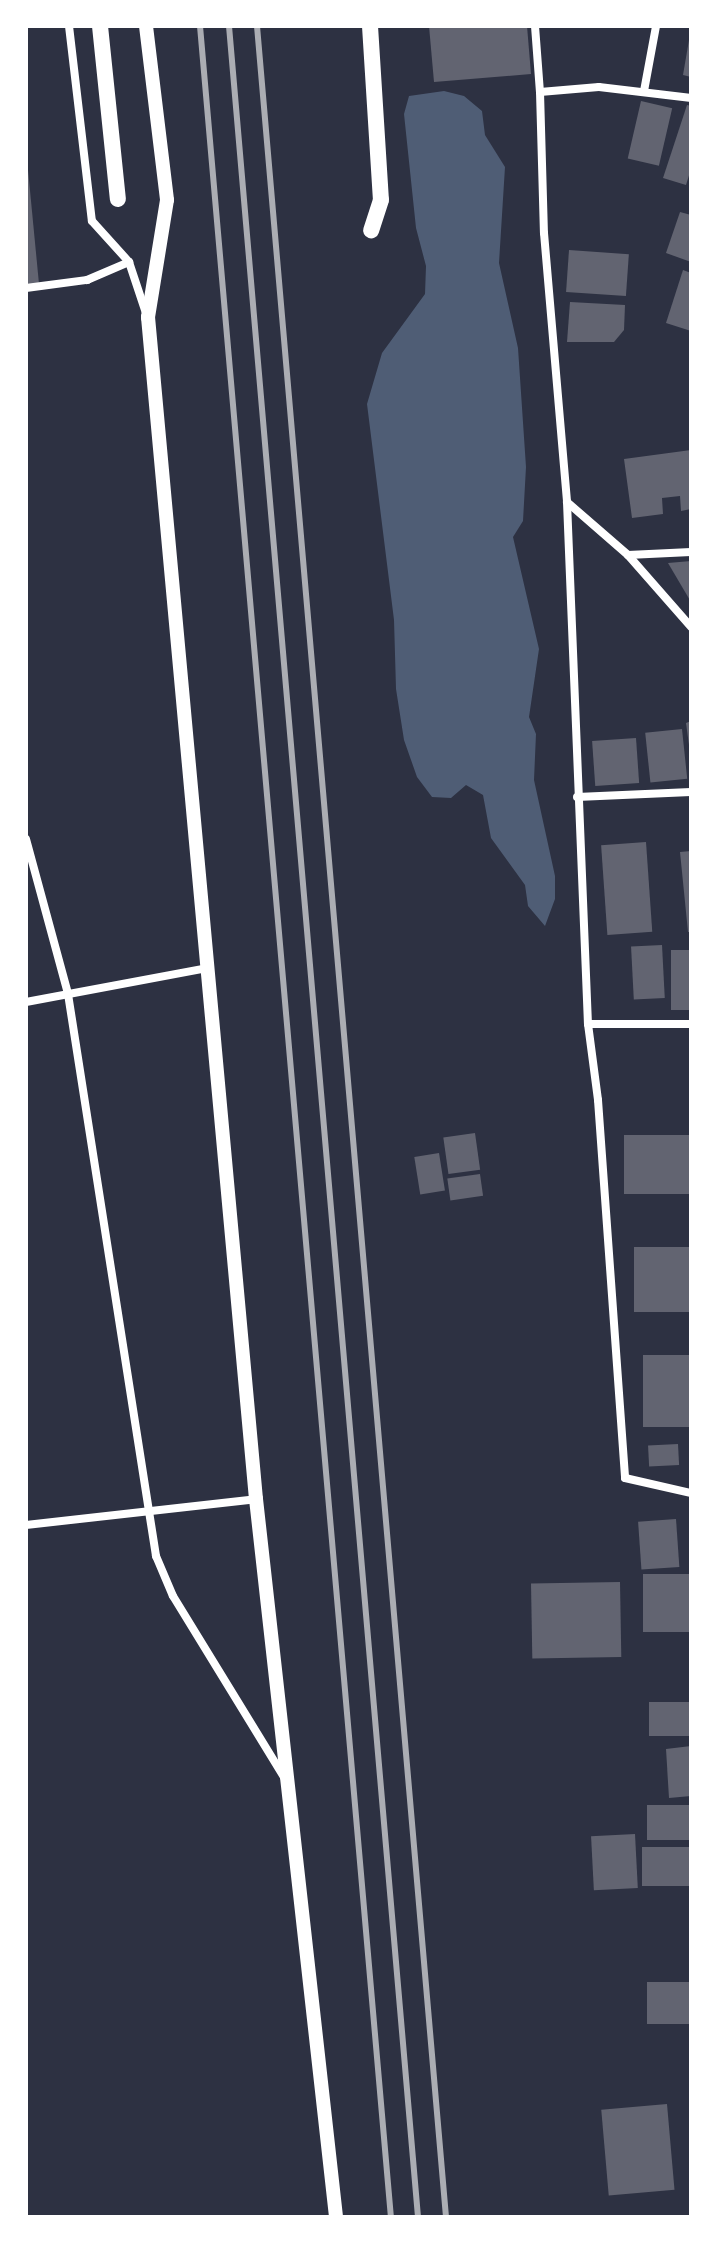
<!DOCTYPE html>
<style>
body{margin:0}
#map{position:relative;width:717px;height:2243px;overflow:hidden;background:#2d3142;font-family:"Times New Roman",serif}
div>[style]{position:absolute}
.water>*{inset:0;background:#4f5d75}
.building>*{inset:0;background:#626471;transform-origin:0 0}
.minor>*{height:8px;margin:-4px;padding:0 4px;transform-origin:4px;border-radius:4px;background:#fff}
.tertiary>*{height:14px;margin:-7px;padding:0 7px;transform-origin:7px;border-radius:7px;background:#fff}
.secondary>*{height:16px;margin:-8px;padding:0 8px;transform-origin:8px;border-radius:8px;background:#fff}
.rail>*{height:6px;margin:-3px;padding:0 3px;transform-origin:3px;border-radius:3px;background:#abadb3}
span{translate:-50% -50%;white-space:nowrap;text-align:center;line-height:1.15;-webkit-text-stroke:6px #fff;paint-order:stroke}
.frame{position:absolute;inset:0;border:28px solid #fff;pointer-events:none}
</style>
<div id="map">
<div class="water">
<i style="clip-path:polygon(444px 91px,464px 96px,482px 111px,485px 135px,505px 167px,499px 263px,518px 348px,526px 467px,523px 521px,513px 537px,539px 649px,529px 717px,536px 734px,534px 780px,555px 876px,555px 899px,545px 926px,528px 906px,525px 885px,491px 838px,483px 795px,466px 785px,451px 798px,432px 797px,417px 777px,404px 740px,396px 689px,394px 620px,367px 404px,382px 353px,425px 294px,426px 266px,416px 228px,404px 114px,409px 96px)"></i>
</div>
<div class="building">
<i style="clip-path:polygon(429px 26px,527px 26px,531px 74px,434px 82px)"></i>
<i style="clip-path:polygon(689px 40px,691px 40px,691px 77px,683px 75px)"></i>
<i style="left:641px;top:101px;width:32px;height:59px;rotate:13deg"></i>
<i style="clip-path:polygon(687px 105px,691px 106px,691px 169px,686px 185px,663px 178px)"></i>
<i style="clip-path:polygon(26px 149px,39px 284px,26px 284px)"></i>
<i style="clip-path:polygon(680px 212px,691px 215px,691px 262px,666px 253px)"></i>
<i style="left:569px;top:250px;width:60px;height:42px;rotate:4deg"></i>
<i style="clip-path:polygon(683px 270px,691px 273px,691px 331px,666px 323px)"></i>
<i style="clip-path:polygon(570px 302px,625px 305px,624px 330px,614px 342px,567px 342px)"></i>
<i style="clip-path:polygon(691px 450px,691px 509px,681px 511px,680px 496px,662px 498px,663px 514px,632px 518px,624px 459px)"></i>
<i style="clip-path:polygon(691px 561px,691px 602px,668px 563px)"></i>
<i style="clip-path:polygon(691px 721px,691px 744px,689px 745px,686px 723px)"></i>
<i style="left:682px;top:729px;width:50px;height:37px;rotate:84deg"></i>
<i style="left:636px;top:738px;width:45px;height:44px;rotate:86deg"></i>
<i style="left:646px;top:842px;width:90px;height:45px;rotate:86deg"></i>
<i style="clip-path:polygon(691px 851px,691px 932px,688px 932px,680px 852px)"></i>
<i style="left:662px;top:945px;width:53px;height:31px;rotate:87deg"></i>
<i style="left:671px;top:950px;width:20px;height:60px"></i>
<i style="left:475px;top:1133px;width:37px;height:32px;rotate:82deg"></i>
<i style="left:691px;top:1135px;width:59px;height:67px;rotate:90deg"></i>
<i style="left:439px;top:1153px;width:38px;height:25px;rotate:81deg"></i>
<i style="left:480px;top:1174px;width:22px;height:33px;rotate:82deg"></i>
<i style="left:691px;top:1247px;width:65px;height:57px;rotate:90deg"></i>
<i style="left:643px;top:1355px;width:48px;height:72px"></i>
<i style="left:678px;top:1444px;width:21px;height:30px;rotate:87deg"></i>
<i style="left:676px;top:1519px;width:48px;height:38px;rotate:86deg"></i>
<i style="left:691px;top:1574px;width:58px;height:48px;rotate:90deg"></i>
<i style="left:620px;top:1582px;width:75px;height:89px;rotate:89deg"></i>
<i style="left:691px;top:1702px;width:34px;height:42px;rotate:90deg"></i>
<i style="clip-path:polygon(691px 1746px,691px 1796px,669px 1798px,666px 1749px)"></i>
<i style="left:691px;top:1805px;width:35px;height:44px;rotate:90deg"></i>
<i style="left:635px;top:1834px;width:54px;height:44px;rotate:87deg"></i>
<i style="left:691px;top:1847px;width:39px;height:49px;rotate:90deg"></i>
<i style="left:647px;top:1982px;width:44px;height:42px"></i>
<i style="left:667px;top:2104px;width:86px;height:66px;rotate:85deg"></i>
</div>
<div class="minor">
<i style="left:69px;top:26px;width:196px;rotate:83.3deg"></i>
<i style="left:92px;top:221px;width:55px;rotate:47.9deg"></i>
<i style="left:129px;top:262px;width:54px;rotate:71.6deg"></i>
<i style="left:535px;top:26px;width:66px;rotate:85.7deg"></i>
<i style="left:540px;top:92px;width:59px;rotate:-4.8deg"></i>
<i style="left:599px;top:87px;width:93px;rotate:6.8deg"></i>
<i style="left:644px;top:91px;width:66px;rotate:-79.5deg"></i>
<i style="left:540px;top:92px;width:141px;rotate:88.4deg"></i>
<i style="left:544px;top:233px;width:270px;rotate:85.1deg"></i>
<i style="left:567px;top:502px;width:522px;rotate:87.7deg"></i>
<i style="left:26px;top:288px;width:62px;rotate:-7.5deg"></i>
<i style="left:87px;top:280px;width:46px;rotate:-23.2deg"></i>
<i style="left:567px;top:502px;width:81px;rotate:41deg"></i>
<i style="left:628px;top:555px;width:96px;rotate:48.8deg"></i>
<i style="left:628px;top:555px;width:63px;rotate:-2.7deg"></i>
<i style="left:577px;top:797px;width:114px;rotate:-2.5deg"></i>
<i style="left:26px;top:839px;width:161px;rotate:74.8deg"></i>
<i style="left:68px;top:994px;width:569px;rotate:81.1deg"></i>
<i style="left:156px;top:1556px;width:43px;rotate:67deg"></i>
<i style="left:173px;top:1596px;width:215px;rotate:58.5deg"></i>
<i style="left:26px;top:1002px;width:184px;rotate:-10.6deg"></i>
<i style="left:691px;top:1024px;width:103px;rotate:180deg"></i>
<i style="left:588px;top:1024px;width:77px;rotate:82.5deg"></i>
<i style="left:598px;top:1100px;width:379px;rotate:85.9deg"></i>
<i style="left:625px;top:1478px;width:68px;rotate:12.8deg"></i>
<i style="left:26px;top:1525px;width:231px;rotate:-6.4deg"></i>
</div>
<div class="tertiary">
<i style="left:146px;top:26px;width:175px;rotate:83.1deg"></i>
<i style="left:167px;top:200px;width:119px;rotate:99.2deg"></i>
<i style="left:148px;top:317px;width:1187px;rotate:84.78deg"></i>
<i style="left:256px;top:1499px;width:722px;rotate:83.64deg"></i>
</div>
<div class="secondary">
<i style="left:100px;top:26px;width:174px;rotate:84.1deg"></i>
<i style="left:370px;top:26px;width:174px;rotate:86.4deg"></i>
<i style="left:381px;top:200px;width:32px;rotate:108deg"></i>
</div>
<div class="rail">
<i style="left:200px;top:26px;width:2199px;rotate:85.02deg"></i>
<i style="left:229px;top:26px;width:2199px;rotate:85.07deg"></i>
<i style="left:257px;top:26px;width:2199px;rotate:85.07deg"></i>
</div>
<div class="frame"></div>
</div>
